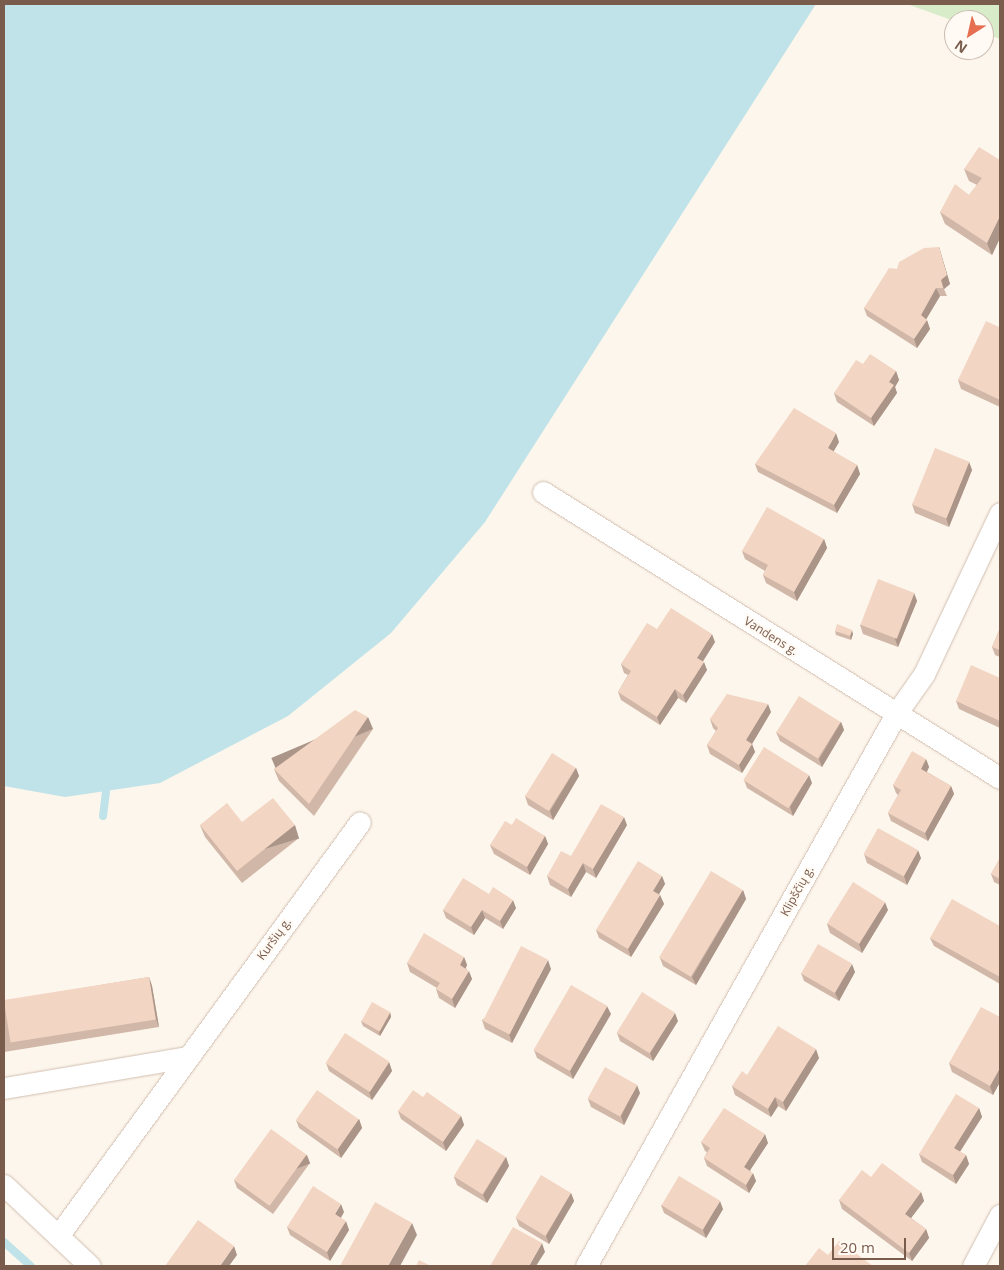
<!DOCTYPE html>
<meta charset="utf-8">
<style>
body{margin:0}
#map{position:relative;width:1004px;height:1270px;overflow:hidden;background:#fdf6ec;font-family:"Open Sans",sans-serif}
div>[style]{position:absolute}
.green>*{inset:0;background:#d8ecc9}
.water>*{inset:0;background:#bfe3e8}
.stream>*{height:8px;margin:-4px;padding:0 4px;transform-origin:4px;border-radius:4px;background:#bfe3e8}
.roads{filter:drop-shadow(0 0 1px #d1beb0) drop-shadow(0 0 1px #d1beb0)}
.minor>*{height:21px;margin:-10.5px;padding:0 10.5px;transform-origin:10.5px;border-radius:10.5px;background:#fff}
.wall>*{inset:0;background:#d1b7a8}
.shaded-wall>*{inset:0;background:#aa9588;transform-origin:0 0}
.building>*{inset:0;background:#f3d5c3;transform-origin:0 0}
span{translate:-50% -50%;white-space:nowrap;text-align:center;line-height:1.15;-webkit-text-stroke:4px #fffaf3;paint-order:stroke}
.street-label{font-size:12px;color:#7a5c4d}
.frame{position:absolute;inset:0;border:5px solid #7a5c4d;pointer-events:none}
.north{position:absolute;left:944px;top:10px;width:50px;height:50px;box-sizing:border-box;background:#fffaf3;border:1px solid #cabbb1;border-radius:50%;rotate:215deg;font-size:14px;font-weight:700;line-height:20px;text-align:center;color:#7a5c4d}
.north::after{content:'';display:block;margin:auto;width:18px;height:22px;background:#e76f51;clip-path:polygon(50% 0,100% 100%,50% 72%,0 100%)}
.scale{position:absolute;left:832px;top:1238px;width:74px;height:22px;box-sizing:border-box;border:2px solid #7a5c4d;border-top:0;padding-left:6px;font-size:15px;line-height:18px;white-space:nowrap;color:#7a5c4d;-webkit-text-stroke:4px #fffaf3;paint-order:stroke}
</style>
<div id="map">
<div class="green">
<i style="clip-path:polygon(907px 4px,1000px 4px,1000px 39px,984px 33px,984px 20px,954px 21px)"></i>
</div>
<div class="water">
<i style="clip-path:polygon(4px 4px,816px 4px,485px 522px,391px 633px,288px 716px,160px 783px,65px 797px,4px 786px)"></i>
</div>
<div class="stream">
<i style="left:103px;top:816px;width:25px;rotate:-83deg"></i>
<i style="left:4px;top:1242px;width:36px;rotate:42deg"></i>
</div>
<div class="roads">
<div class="minor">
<i style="left:543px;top:492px;width:539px;rotate:32.04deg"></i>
<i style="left:4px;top:1088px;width:187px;rotate:-9.6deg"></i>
<i style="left:4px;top:1185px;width:118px;rotate:43.3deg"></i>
<i style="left:58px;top:1236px;width:512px;rotate:-53.89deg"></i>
<i style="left:586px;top:1266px;width:633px;rotate:-60.68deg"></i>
<i style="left:896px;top:714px;width:49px;rotate:-55deg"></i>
<i style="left:924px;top:674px;width:178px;rotate:-64.7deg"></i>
<i style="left:973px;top:1266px;width:58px;rotate:-62.1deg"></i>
</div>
</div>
<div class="wall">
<i style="clip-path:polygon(1000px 160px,1000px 238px,992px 255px,945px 224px,940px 212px,969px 195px,977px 185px,969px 181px,964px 169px)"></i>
<i style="clip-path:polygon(939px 247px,950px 284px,944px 289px,947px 296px,940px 296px,926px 319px,930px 329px,917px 348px,867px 316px,864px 308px,897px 269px)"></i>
<i style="clip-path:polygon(1000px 325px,1000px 407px,961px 389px,958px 380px)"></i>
<i style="clip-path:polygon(863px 364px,896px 371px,899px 380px,895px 387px,897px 393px,874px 426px,837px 402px,834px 393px)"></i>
<i style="clip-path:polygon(839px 442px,833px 452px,857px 465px,860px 474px,837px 513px,758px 472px,755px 464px)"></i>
<i style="clip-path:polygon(969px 462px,972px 470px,949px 527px,915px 513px,912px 504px)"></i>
<i style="clip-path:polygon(824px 539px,827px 548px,797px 601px,766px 583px,763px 575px,765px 571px,745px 559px,742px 551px)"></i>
<i style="clip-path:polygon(914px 593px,917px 601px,898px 647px,863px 634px,860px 625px)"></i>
<i style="clip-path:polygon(1000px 628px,1000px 657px,995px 655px,992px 647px)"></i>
<i style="clip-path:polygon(657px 629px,715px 642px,703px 661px,707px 670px,686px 703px,678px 698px,660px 725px,621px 700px,618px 692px,628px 675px,624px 673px,621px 664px)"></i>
<i style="clip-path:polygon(835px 631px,853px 634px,851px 640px,836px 635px)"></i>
<i style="clip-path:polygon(1000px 678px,1000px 728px,959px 709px,956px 701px)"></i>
<i style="clip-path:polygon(771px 712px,752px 744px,755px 752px,742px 773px,710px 754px,707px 745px,716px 731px,713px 728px,710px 719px)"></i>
<i style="clip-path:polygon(841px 722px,844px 730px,822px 767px,780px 741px,776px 732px)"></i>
<i style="clip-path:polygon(373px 729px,314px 816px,279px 781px,274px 769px)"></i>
<i style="clip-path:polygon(926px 759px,929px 767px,927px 772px,951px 786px,954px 794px,928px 841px,891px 821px,888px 813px,898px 795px,896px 793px,893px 785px)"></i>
<i style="clip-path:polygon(576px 768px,579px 776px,553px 820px,528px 805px,525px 796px)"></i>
<i style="clip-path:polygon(744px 780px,812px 783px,793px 816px,747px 788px)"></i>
<i style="clip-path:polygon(242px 822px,299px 838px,242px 883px,205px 837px,200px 825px)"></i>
<i style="clip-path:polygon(512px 825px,545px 836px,548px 844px,530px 875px,494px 854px,490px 845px)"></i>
<i style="clip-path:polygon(627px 825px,596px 878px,586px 872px,571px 897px,550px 885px,547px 876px,571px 856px)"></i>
<i style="clip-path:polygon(864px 854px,921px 858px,907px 885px,867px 863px)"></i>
<i style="clip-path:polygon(1000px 858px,1000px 885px,994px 882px,991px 874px)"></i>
<i style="clip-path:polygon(662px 876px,665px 884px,659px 894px,660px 895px,664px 904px,631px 957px,599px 938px,596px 930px)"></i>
<i style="clip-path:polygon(743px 890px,746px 899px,696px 985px,663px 966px,660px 958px)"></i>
<i style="clip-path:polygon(489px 894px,516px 908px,503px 929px,485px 918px,474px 935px,446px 918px,443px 910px)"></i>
<i style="clip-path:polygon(888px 910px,862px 953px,830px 933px,827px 924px)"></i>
<i style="clip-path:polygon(1000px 926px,1000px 984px,934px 946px,930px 938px)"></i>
<i style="clip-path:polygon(464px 957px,467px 965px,466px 968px,472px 979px,455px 1008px,439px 998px,436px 989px,437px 988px,410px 972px,407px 963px)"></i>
<i style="clip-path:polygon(551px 969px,512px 1043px,485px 1029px,482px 1020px)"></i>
<i style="clip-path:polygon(855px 972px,839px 1001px,804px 981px,801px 973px)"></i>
<i style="clip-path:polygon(149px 977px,152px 986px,159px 1027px,4px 1052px,4px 1001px)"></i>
<i style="clip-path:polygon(390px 1012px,391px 1017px,380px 1036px,363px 1026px,361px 1021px)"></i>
<i style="clip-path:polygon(611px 1014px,573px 1079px,537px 1058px,534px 1050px)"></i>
<i style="clip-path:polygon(1000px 1017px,1000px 1082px,993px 1095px,952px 1072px,949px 1063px)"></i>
<i style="clip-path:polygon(678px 1021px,653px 1061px,620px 1041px,617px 1033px)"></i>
<i style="clip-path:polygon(819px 1058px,786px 1111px,778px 1106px,771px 1117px,735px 1095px,732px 1086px,747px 1075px)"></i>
<i style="clip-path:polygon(389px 1062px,392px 1071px,372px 1100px,329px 1071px,326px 1063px)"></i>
<i style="clip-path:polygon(640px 1093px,624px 1125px,591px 1107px,588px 1099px)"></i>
<i style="clip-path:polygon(423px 1097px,461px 1116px,464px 1125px,446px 1151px,401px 1119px,398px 1111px)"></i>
<i style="clip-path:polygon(979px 1108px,982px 1117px,960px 1152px,966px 1155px,969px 1164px,956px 1184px,922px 1162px,919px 1154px)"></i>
<i style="clip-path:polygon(359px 1119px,362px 1128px,341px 1158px,299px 1128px,296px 1120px)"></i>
<i style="clip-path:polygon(701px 1142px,768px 1143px,750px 1170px,756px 1181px,749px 1193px,707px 1166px,704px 1158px,707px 1152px,705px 1151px)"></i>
<i style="clip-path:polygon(506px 1157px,509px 1166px,487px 1203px,457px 1185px,454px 1177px)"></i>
<i style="clip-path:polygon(310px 1163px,273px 1214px,237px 1188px,234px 1180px)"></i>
<i style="clip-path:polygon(871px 1177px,921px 1192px,924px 1201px,911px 1218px,926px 1229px,929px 1238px,912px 1261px,842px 1209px,839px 1200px)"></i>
<i style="clip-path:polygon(571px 1193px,574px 1201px,549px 1244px,519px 1226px,516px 1218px)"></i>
<i style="clip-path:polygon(661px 1205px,723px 1209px,706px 1238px,664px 1213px)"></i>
<i style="clip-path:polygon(344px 1212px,341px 1218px,349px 1230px,330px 1261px,290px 1235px,287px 1227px)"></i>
</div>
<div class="shaded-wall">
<i style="clip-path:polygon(1000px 216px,1000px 238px,992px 255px,987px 243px)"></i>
<i style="clip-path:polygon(939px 247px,950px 284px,944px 289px,941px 280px)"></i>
<i style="clip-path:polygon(936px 288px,940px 296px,924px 323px,921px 315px)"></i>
<i style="clip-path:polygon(927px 320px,930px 329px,917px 348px,914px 339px)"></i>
<i style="clip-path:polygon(896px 371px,899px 380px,895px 387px,897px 393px,874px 426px,871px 418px,889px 382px)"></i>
<i style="clip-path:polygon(836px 433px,839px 442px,831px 456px,828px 448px)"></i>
<i style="clip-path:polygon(969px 462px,972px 470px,949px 527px,946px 518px)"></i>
<i style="clip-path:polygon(857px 465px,860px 474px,837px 513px,834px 505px)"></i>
<i style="clip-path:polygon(824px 539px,827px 548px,797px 601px,794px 592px)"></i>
<i style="clip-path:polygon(914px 593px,917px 601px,898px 647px,895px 639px)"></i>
<i style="clip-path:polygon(852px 630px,853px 634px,851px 640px,850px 636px)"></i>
<i style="clip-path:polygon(712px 634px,715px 642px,700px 666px,697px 658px)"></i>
<i style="clip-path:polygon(704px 662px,707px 670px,686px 703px,683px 695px)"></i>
<i style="clip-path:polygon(675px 689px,678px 698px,660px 725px,657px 717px)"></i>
<i style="clip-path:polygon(768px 704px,771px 712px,749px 749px,746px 740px)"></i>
<i style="left:368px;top:717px;width:13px;height:105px;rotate:67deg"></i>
<i style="clip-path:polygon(841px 722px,844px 730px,822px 767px,819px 759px)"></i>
<i style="clip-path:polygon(752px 744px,755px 752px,742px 773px,739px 765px)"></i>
<i style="clip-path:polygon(926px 759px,929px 767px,924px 777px,921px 769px)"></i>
<i style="clip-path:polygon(576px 768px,579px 776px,553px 820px,550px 811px)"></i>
<i style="clip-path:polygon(809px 775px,812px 783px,793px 816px,790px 807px)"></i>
<i style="clip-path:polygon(951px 786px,954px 794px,928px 841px,925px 833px)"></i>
<i style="clip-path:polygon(624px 817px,627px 825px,596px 878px,593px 869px)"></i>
<i style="left:295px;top:825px;width:14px;height:74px;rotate:73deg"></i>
<i style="clip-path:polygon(545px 836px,548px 844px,530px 875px,527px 867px)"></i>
<i style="clip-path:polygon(918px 850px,921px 858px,907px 885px,904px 876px)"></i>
<i style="clip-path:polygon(583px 863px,586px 872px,571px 897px,568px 889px)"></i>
<i style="clip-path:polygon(662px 876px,665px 884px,656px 899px,653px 891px)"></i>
<i style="clip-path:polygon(743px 890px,746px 899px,696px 985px,692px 977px)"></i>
<i style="clip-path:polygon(660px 895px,664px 904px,631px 957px,628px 949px)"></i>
<i style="clip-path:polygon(513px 900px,516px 908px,503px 929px,500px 921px)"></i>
<i style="clip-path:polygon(885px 902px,888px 910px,862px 953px,859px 944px)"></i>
<i style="clip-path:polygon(482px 910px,485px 918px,474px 935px,471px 927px)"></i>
<i style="clip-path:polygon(464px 957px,467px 965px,463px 973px,460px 965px)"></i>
<i style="clip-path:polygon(548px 960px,551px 969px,512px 1043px,509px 1034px)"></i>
<i style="clip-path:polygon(852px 964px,855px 972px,839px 1001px,835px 993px)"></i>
<i style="clip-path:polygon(469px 971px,472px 979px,455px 1008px,452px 999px)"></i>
<i style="clip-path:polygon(149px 977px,152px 986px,159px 1027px,156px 1019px)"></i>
<i style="clip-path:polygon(607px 1006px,611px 1014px,573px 1079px,570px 1071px)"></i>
<i style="clip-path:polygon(390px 1012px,391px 1017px,380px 1036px,379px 1032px)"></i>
<i style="clip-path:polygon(675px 1013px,678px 1021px,653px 1061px,650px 1053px)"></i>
<i style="clip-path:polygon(816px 1049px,819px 1058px,786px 1111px,783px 1102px)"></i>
<i style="clip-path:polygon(389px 1062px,392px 1071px,372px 1100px,369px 1092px)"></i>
<i style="clip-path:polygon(1000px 1068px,1000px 1082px,993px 1095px,990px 1086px)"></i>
<i style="clip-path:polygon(637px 1085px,640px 1093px,624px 1125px,621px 1116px)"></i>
<i style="clip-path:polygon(775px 1097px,778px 1106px,771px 1117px,768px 1109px)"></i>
<i style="clip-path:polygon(979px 1108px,982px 1117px,957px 1156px,954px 1148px)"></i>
<i style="clip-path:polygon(461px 1116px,464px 1125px,446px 1151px,443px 1142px)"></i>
<i style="clip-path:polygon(359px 1119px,362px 1128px,341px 1158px,338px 1149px)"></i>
<i style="clip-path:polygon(765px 1134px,768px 1143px,747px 1175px,744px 1167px)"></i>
<i style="left:307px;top:1155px;width:9px;height:63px;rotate:69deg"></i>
<i style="clip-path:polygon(966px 1155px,969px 1164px,956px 1184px,953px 1175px)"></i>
<i style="clip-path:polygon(506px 1157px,509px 1166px,487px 1203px,483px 1195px)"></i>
<i style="clip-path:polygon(753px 1173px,756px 1181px,749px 1193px,746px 1185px)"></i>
<i style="clip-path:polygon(921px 1192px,924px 1201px,908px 1222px,905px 1214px)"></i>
<i style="clip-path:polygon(571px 1193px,574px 1201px,549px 1244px,546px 1236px)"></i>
<i style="clip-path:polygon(720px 1201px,723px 1209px,706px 1238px,703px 1230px)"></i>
<i style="clip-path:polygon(341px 1204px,344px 1212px,338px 1222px,335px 1214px)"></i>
<i style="clip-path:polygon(346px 1221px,349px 1230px,330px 1261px,327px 1252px)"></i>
<i style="clip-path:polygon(412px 1223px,417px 1235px,400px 1266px,388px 1266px)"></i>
<i style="clip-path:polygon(926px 1229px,929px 1238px,912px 1261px,909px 1253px)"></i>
<i style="clip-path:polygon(542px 1243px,545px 1252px,536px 1266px,529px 1266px)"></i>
<i style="clip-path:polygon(234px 1246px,237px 1255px,229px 1266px,220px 1266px)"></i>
</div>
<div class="building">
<i style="clip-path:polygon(979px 147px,1000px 160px,1000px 216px,987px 243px,940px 212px,955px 184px,969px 195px,982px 178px,964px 169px)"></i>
<i style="clip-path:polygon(939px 247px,947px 275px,941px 280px,943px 288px,936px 288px,921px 315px,927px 320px,914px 339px,864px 308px,889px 268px,897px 269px,899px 262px,924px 248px)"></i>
<i style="clip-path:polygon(986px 321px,999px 327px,1000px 325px,1000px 400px,958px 380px)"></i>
<i style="clip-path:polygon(870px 354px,896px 371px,889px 382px,894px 385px,871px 418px,834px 393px,856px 360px,863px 364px)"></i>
<i style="clip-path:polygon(794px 408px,836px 433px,828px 448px,857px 465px,834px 505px,755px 464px)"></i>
<i style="left:935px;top:448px;width:37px;height:61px;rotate:22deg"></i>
<i style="clip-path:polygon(767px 507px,824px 539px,794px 592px,763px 575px,768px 565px,742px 551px)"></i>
<i style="left:878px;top:579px;width:39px;height:49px;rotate:21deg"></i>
<i style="clip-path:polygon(671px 608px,712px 634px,697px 658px,704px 662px,683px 695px,675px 689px,657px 717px,618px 692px,631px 671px,621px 664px,647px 623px,657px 629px)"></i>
<i style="clip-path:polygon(837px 624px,852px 630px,850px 636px,835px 631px)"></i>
<i style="clip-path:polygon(1000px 628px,1000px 650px,992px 647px)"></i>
<i style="clip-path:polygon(971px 665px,1000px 678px,1000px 721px,956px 701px)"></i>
<i style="clip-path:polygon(727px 694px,768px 704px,746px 740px,752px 744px,739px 765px,707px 745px,718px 728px,710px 719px)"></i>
<i style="left:799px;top:696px;width:49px;height:43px;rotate:32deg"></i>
<i style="clip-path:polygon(355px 710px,368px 717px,309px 804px,274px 769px)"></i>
<i style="left:764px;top:747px;width:53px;height:39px;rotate:32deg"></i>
<i style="clip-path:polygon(912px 751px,926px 759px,921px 769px,951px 786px,925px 833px,888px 813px,901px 790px,893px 785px)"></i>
<i style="left:552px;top:753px;width:28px;height:51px;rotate:32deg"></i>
<i style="clip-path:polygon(273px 798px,295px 825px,237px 871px,200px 825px,227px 803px,242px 822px)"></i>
<i style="clip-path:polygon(601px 804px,624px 817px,593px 869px,583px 863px,568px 889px,547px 876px,561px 851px,571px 856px)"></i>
<i style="clip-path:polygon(516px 818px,545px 836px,527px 867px,490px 845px,505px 821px,512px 825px)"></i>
<i style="left:878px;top:828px;width:46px;height:30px;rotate:29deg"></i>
<i style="clip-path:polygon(1000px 858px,1000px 879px,991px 874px)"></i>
<i style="clip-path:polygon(638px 861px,662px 876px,653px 891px,660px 895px,628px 949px,596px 930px)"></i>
<i style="left:711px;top:871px;width:37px;height:101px;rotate:31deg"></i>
<i style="clip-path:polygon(463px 878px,489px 894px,493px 887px,513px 900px,500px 921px,482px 910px,471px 927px,443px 910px)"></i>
<i style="left:853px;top:882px;width:38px;height:49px;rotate:32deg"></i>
<i style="clip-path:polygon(952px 899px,1000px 926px,1000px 977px,930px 938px)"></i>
<i style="clip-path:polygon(424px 933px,464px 957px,460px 965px,469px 971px,452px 999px,436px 989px,440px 983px,407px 963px)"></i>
<i style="left:818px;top:944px;width:39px;height:34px;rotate:30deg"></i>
<i style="left:521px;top:946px;width:30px;height:84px;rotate:27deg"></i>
<i style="left:149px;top:977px;width:43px;height:147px;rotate:81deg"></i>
<i style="left:571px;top:985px;width:42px;height:75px;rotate:30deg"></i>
<i style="left:642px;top:992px;width:39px;height:48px;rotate:32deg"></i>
<i style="left:372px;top:1002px;width:21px;height:22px;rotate:29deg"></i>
<i style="clip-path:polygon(981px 1007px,1000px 1017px,1000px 1068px,990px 1086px,949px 1063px)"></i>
<i style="clip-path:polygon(778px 1026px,816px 1049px,783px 1102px,775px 1097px,768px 1109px,732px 1086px,742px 1071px,747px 1075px)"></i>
<i style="left:345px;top:1033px;width:53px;height:36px;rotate:33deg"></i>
<i style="left:605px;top:1067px;width:37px;height:36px;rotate:29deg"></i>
<i style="left:317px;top:1090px;width:51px;height:37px;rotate:35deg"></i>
<i style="clip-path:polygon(413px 1090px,423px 1097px,427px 1092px,461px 1116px,443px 1142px,398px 1111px)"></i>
<i style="clip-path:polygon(956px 1094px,979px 1108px,954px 1148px,966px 1155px,953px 1175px,919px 1154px)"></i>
<i style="clip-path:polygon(724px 1108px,765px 1134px,744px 1167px,753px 1173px,746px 1185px,704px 1158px,710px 1148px,701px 1142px)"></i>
<i style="left:271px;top:1129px;width:44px;height:63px;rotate:36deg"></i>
<i style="left:477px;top:1139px;width:34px;height:44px;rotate:32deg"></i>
<i style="clip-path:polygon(882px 1163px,921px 1192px,905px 1214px,926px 1229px,909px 1253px,839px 1200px,862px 1170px,871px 1177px)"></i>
<i style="left:541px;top:1175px;width:35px;height:50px;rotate:31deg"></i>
<i style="left:679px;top:1176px;width:48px;height:34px;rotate:31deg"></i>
<i style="clip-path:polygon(313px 1186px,341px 1204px,335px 1214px,346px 1221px,327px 1252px,287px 1227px)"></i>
<i style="clip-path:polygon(375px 1202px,412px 1223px,388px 1266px,340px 1266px)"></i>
<i style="clip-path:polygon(198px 1220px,234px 1246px,220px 1266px,165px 1266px)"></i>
<i style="clip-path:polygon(513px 1227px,542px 1243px,529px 1266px,490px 1266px)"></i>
<i style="clip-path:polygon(839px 1241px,873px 1266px,805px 1266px,819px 1248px,828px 1255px)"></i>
<i style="clip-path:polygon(419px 1260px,431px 1266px,416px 1266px)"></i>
</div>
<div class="street-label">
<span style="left:771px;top:636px;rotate:32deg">Vandens g.</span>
<span style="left:797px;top:891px;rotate:-61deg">Klipščių g.</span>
<span style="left:274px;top:939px;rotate:-54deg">Kuršių g.</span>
</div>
<div class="frame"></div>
<div class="north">N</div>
<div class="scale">20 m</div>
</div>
